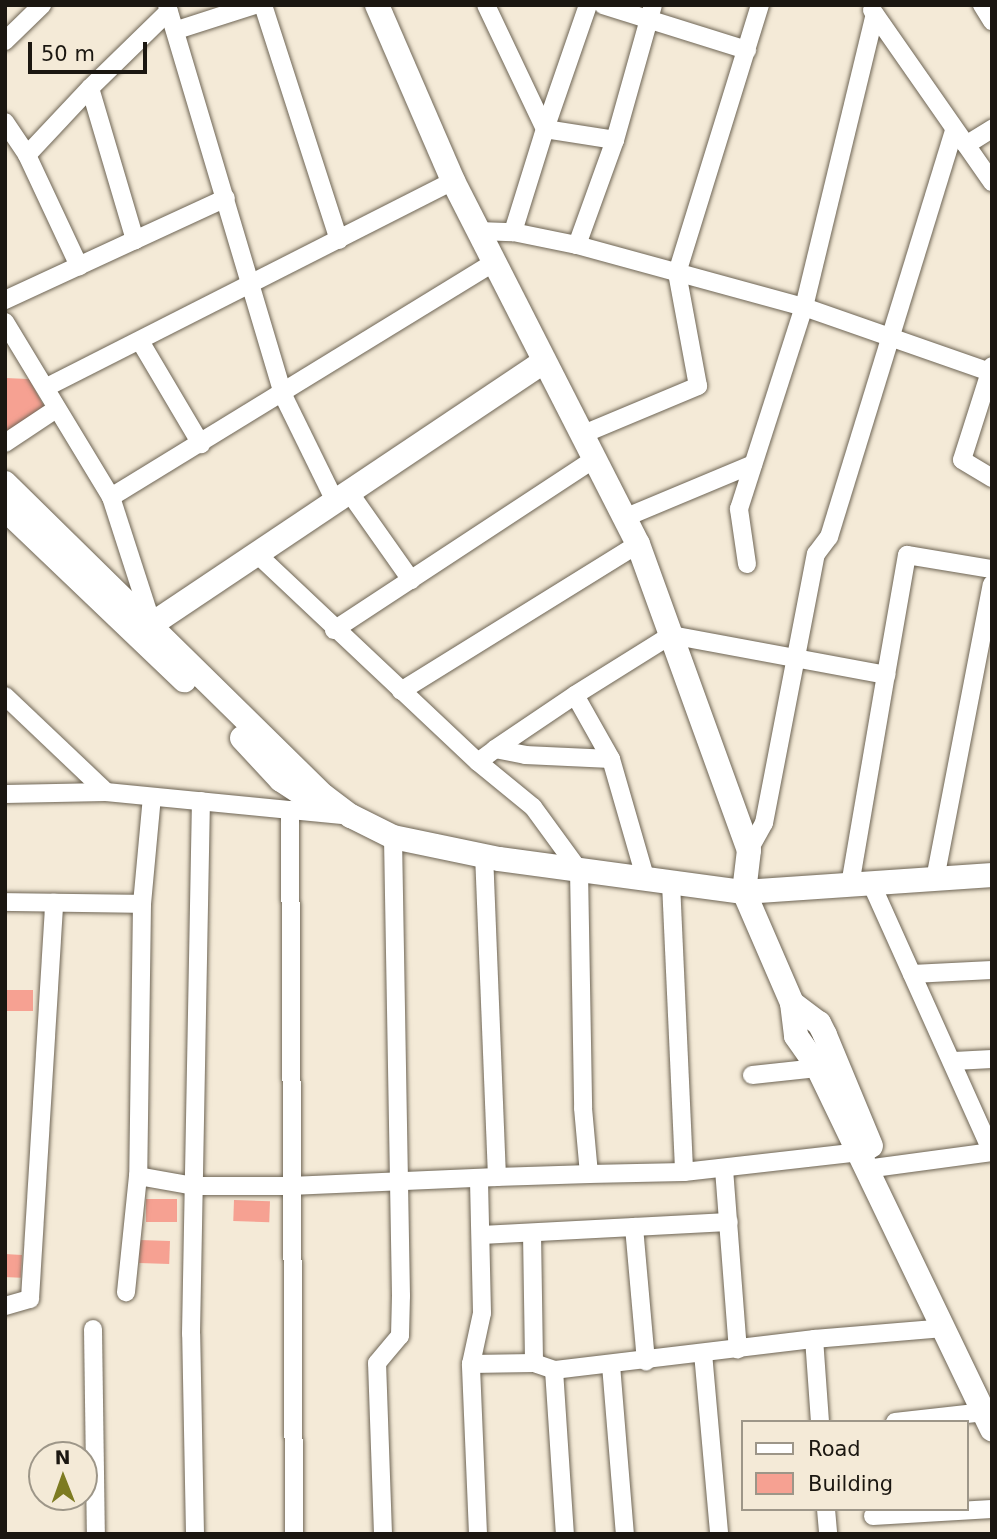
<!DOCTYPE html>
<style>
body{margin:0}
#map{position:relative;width:997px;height:1539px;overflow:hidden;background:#f4ead7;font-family:"DejaVu Sans",sans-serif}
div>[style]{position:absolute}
.building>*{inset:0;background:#f6a192;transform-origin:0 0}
.roads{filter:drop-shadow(0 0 2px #6e6555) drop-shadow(0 0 2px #6e6555)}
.street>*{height:18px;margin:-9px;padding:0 9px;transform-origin:9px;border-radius:9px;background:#fff}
.secondary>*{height:24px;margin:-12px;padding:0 12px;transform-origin:12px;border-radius:12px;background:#fff}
span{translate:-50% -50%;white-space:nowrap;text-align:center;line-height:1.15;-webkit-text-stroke:5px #f4ead7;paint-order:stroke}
.frame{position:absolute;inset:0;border:7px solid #1b1711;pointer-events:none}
.legend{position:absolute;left:741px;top:1420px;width:228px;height:91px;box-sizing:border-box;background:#f4ead7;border:2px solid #9d9688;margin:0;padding:9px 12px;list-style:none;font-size:21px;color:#1b1711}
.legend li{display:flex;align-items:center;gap:14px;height:35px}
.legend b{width:35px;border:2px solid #9d9688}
.north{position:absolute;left:28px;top:1441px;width:70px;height:70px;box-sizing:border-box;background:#f4ead7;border:2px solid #9d9688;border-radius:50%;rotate:359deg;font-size:19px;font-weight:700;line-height:28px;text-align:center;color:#1b1711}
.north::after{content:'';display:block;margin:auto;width:24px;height:32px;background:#7d7b22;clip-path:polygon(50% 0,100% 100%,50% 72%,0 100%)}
.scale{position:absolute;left:28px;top:42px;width:119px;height:32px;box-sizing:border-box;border:4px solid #1b1711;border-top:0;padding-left:9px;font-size:21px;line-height:24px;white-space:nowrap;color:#1b1711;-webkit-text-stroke:5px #f4ead7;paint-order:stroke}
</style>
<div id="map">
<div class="building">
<i style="clip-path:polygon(5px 378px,29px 379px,45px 408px,5px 438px)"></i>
<i style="left:5px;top:990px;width:28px;height:21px"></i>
<i style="left:146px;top:1199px;width:31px;height:23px"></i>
<i style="left:234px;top:1200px;width:36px;height:21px;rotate:2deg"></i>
<i style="left:140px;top:1240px;width:30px;height:23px;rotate:2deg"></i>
<i style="left:5px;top:1254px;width:17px;height:23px;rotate:3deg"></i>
</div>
<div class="roads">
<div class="street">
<i style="left:167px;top:5px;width:407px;rotate:73.4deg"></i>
<i style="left:283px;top:395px;width:118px;rotate:63.9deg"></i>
<i style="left:263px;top:5px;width:247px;rotate:72.1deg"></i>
<i style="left:486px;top:5px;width:137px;rotate:64.6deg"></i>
<i style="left:545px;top:129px;width:108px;rotate:107.3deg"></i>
<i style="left:588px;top:5px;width:131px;rotate:109.1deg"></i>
<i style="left:545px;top:129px;width:71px;rotate:8.9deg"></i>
<i style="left:603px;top:5px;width:151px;rotate:17.4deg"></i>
<i style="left:982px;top:5px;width:19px;rotate:58deg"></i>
<i style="left:872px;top:10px;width:210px;rotate:55.1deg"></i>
<i style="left:177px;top:30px;width:82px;rotate:-17.8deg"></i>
<i style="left:5px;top:41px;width:52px;rotate:-44.2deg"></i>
<i style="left:90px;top:88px;width:110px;rotate:-44.3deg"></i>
<i style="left:5px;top:122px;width:40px;rotate:56deg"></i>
<i style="left:27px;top:155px;width:92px;rotate:-46.8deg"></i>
<i style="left:90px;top:88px;width:159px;rotate:73.5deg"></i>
<i style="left:135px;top:240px;width:100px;rotate:-24.8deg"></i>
<i style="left:966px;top:145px;width:31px;rotate:-32deg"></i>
<i style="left:27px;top:155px;width:123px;rotate:64.9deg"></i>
<i style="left:478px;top:231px;width:35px;rotate:2deg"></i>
<i style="left:513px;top:232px;width:65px;rotate:11.5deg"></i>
<i style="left:577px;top:245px;width:235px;rotate:15.3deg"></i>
<i style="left:804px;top:307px;width:197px;rotate:19.3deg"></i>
<i style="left:990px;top:372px;width:6px;rotate:-72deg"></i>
<i style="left:577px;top:245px;width:112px;rotate:-70.1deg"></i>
<i style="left:615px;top:140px;width:140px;rotate:-74.3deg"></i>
<i style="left:5px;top:300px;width:143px;rotate:-24.8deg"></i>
<i style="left:5px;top:322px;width:205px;rotate:58.8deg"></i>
<i style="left:111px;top:497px;width:133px;rotate:72.1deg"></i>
<i style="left:140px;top:341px;width:120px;rotate:59.4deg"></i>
<i style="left:990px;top:372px;width:92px;rotate:107.7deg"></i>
<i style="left:962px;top:460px;width:35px;rotate:31deg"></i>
<i style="left:47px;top:387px;width:455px;rotate:-26.9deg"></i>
<i style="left:581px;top:435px;width:127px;rotate:-22.7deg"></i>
<i style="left:698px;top:386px;width:115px;rotate:-100.5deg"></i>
<i style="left:677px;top:273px;width:281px;rotate:-72.8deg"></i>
<i style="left:5px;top:443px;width:61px;rotate:-33.7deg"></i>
<i style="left:349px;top:492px;width:108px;rotate:54.8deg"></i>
<i style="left:111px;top:497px;width:448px;rotate:-31.5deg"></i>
<i style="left:624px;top:518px;width:140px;rotate:-22.7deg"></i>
<i style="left:257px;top:554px;width:303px;rotate:43.3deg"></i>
<i style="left:478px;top:762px;width:71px;rotate:39.3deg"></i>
<i style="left:533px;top:807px;width:78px;rotate:53.9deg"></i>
<i style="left:579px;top:870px;width:238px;rotate:89deg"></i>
<i style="left:583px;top:1108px;width:66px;rotate:84.8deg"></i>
<i style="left:589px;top:1174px;width:92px;rotate:178.1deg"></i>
<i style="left:747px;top:564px;width:56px;rotate:-98.3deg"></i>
<i style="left:739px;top:509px;width:212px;rotate:-72.2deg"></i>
<i style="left:804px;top:307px;width:301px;rotate:-76.4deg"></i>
<i style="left:334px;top:630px;width:310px;rotate:-33.3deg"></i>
<i style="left:401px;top:691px;width:279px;rotate:-31.8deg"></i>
<i style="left:5px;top:696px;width:139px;rotate:43.5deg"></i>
<i style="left:106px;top:792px;width:245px;rotate:5.6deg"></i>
<i style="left:495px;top:749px;width:97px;rotate:-34deg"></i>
<i style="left:611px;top:759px;width:126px;rotate:73.9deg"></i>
<i style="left:478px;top:762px;width:21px;rotate:-37deg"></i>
<i style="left:495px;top:749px;width:31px;rotate:11deg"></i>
<i style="left:525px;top:755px;width:86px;rotate:2.7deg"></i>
<i style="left:611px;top:759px;width:73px;rotate:-119.4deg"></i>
<i style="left:575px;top:695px;width:113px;rotate:-32deg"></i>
<i style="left:671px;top:635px;width:219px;rotate:10.5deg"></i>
<i style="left:886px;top:675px;width:122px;rotate:-80.1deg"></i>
<i style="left:907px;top:555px;width:86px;rotate:9.4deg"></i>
<i style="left:5px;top:794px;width:101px;rotate:-1.1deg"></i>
<i style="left:290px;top:810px;width:724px;rotate:89.68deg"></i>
<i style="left:749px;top:850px;width:31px;rotate:-61deg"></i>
<i style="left:764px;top:823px;width:274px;rotate:-79.1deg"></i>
<i style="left:816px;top:554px;width:21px;rotate:-53deg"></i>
<i style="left:829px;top:537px;width:425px;rotate:-72.9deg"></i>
<i style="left:935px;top:879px;width:300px;rotate:-79.1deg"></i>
<i style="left:671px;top:883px;width:289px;rotate:87.4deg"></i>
<i style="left:684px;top:1172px;width:186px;rotate:-6.5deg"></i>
<i style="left:871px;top:883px;width:295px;rotate:65.8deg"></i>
<i style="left:850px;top:885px;width:213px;rotate:-80.3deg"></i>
<i style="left:5px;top:902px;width:137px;rotate:0.8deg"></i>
<i style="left:142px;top:904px;width:272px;rotate:90.8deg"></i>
<i style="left:138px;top:1176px;width:117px;rotate:95.9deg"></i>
<i style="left:142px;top:904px;width:107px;rotate:-84.7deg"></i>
<i style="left:912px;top:974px;width:80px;rotate:-2.9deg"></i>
<i style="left:954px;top:1061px;width:38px;rotate:-3deg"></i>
<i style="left:752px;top:1075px;width:66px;rotate:-6.1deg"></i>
<i style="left:724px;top:1169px;width:181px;rotate:85.6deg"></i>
<i style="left:866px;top:1169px;width:127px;rotate:-7.7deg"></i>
<i style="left:589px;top:1174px;width:95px;rotate:-1.2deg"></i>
<i style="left:138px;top:1176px;width:57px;rotate:10.1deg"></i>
<i style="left:194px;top:1186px;width:96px"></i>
<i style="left:290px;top:1186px;width:207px;rotate:-2.5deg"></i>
<i style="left:497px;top:1177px;width:321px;rotate:-92.3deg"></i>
<i style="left:634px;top:1227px;width:135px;rotate:84.9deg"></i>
<i style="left:532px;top:1233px;width:130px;rotate:89.1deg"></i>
<i style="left:481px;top:1235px;width:248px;rotate:-3deg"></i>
<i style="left:5px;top:1306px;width:26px;rotate:-16deg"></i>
<i style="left:30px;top:1299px;width:397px;rotate:-86.5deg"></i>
<i style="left:93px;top:1329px;width:205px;rotate:89.2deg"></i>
<i style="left:703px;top:1353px;width:182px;rotate:84.9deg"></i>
<i style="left:471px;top:1364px;width:63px;rotate:-0.9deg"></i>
<i style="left:534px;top:1363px;width:21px;rotate:19deg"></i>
<i style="left:554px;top:1370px;width:262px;rotate:-6.8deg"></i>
<i style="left:611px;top:1365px;width:170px;rotate:85.3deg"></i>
<i style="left:554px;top:1370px;width:164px;rotate:86.2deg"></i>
<i style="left:820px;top:1422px;width:83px;rotate:-94.1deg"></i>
<i style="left:814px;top:1339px;width:130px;rotate:-4.8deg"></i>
<i style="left:895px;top:1422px;width:90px;rotate:-6.4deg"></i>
<i style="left:826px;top:1509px;width:25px;rotate:85deg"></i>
<i style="left:873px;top:1516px;width:119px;rotate:-3.4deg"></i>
<i style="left:195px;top:1534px;width:200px;rotate:-91.1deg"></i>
<i style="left:191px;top:1334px;width:533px;rotate:-88.93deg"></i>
<i style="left:383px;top:1534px;width:171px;rotate:-92deg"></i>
<i style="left:377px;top:1363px;width:35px;rotate:-50deg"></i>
<i style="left:400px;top:1336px;width:40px;rotate:-88.6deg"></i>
<i style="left:401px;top:1296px;width:459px;rotate:-91deg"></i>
<i style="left:478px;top:1534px;width:170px;rotate:-92.4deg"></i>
<i style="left:471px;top:1364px;width:52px;rotate:-77.8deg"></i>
<i style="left:482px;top:1313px;width:135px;rotate:-91.3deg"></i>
</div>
<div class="secondary">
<i style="left:377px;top:5px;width:192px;rotate:66.6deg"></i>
<i style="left:453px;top:181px;width:407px;rotate:63deg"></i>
<i style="left:638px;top:544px;width:326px;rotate:70.1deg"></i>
<i style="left:749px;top:850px;width:42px;rotate:96.8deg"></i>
<i style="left:744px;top:892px;width:121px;rotate:66.6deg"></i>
<i style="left:792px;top:1003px;width:33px;rotate:83deg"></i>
<i style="left:796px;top:1036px;width:39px;rotate:55deg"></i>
<i style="left:818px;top:1068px;width:401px;rotate:64.3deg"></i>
<i style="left:5px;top:483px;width:447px;rotate:44.5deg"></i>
<i style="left:324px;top:796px;width:34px;rotate:37deg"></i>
<i style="left:351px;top:816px;width:47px;rotate:26.6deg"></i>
<i style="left:393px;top:837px;width:108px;rotate:11.7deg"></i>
<i style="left:499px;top:859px;width:247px;rotate:7.7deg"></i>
<i style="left:744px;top:892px;width:249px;rotate:-3.9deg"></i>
<i style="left:5px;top:509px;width:248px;rotate:43.7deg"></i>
<i style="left:152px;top:624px;width:471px;rotate:-33.8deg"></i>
<i style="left:242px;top:738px;width:57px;rotate:47.1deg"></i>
<i style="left:281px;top:780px;width:27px;rotate:33deg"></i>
<i style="left:304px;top:795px;width:8px"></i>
<i style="left:792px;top:1003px;width:34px;rotate:37deg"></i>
<i style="left:819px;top:1023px;width:13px;rotate:63deg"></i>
<i style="left:825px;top:1035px;width:120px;rotate:67.5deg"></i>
</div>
</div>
<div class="frame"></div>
<ul class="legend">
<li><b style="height:9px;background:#fff"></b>Road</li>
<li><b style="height:19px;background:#f6a192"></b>Building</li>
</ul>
<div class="north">N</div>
<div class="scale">50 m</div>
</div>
